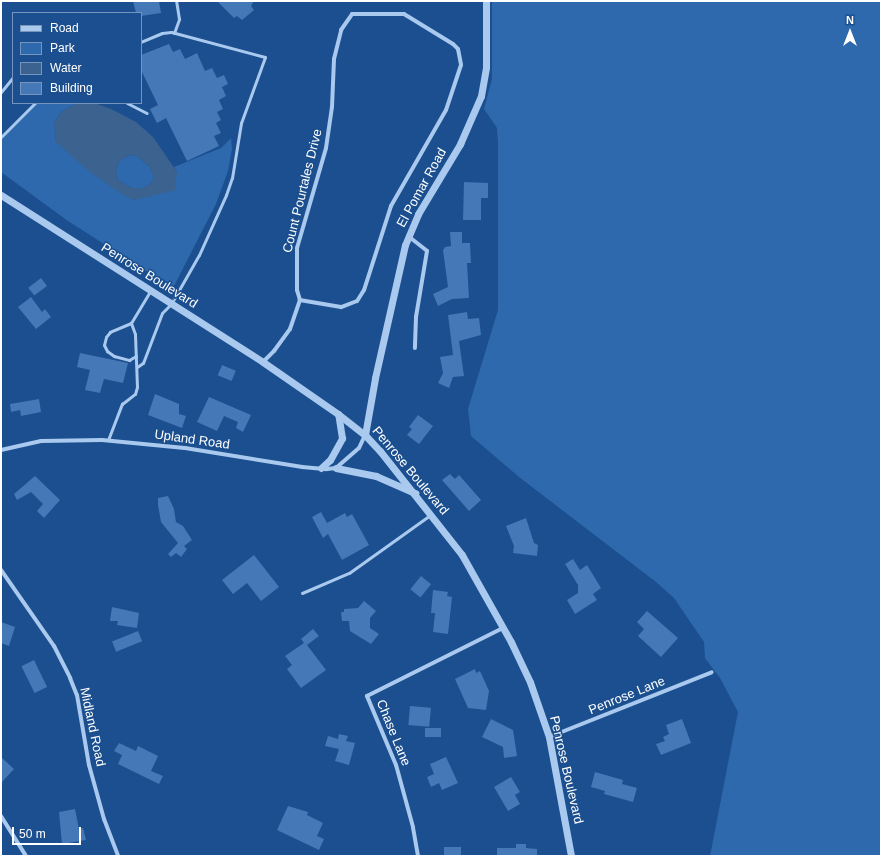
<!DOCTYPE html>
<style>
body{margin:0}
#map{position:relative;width:882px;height:857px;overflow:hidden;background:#1b4f8f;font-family:Helvetica,sans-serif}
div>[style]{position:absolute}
.green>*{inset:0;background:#2e69ad}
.water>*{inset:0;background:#3c6290}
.building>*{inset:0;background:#4478b7;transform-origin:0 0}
.service>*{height:3px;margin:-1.5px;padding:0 1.5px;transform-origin:1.5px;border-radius:1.5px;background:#a9c9ee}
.minor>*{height:4px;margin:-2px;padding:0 2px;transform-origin:2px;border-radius:2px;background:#a9c9ee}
.tertiary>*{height:7px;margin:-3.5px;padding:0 3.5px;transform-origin:3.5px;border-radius:3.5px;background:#a9c9ee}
span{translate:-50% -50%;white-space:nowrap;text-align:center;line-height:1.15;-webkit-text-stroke:3px #1b4f8f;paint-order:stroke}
.street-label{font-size:13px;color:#fff}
.frame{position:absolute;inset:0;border:2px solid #fff;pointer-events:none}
.legend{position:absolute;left:12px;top:12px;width:130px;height:92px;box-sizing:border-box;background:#1b4f8f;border:1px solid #7695bc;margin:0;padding:5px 7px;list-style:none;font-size:12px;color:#fff}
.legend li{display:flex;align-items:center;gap:8px;height:20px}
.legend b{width:20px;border:1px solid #7695bc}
.north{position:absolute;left:830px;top:12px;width:40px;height:40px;-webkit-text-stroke:3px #1b4f8f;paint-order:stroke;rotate:0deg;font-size:11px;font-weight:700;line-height:16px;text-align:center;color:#fff}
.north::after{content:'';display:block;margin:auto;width:14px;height:18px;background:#fff;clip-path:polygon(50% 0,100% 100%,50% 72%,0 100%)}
.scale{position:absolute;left:12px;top:827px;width:69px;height:18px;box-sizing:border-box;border:2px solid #fff;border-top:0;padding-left:5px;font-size:12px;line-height:14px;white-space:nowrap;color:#fff;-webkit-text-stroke:3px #1b4f8f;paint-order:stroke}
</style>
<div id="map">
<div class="green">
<i style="clip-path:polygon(492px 1px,881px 1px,881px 856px,710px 856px,738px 712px,720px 678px,705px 658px,704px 642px,674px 598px,656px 582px,519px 477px,471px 436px,468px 409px,498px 310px,498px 143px,497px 128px,484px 109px,492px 79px)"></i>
<i style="clip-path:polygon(35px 103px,78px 103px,62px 111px,54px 123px,56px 141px,134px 200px,177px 172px,174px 167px,221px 148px,231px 138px,232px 149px,228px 171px,216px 204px,173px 288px,68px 221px,1px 172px,1px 137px)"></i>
<i style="clip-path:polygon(130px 155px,137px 156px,150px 167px,154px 179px,150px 184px,143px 188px,132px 188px,118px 180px,116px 172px,119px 161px)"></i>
</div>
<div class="water">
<i style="clip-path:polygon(evenodd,78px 103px,97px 104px,111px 109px,136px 122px,153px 137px,177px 172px,175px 190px,134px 200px,122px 194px,90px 172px,66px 151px,56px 142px,54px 123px,62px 111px,78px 103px,130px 155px,137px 156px,150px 167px,154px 179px,150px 184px,143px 188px,132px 188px,118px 180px,116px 172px,119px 161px,130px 155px)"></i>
</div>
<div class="building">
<i style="clip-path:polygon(133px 1px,159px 1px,161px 13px,141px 16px,141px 13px,136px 13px)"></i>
<i style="clip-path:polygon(217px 1px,254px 1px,251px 6px,254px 10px,242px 20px,237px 16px,234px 18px)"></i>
<i style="clip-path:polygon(169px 44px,173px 52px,180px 49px,185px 59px,197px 53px,205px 71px,212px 68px,217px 78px,224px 75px,228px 84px,222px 87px,226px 96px,219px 100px,223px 109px,217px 112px,221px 120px,216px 123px,221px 133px,214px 136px,219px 146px,187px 161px,166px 118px,157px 123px,150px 109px,158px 105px,141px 70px,141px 55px)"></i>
<i style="clip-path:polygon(464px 182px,488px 183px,488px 198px,481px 198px,481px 220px,463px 220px)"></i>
<i style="clip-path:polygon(450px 232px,462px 232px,462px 243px,470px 243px,471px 263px,467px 263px,469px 298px,452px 299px,438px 306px,433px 294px,448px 287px,443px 250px,445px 247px,451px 246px)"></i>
<i style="left:41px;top:278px;width:10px;height:16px;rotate:53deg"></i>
<i style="clip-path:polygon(31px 297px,42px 312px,45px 309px,51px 317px,36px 329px,18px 307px)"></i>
<i style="clip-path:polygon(467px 312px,468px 319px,479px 318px,481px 335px,459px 341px,464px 376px,453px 377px,449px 388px,438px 383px,443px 373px,440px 357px,453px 355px,448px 315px)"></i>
<i style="clip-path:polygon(80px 353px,128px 363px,123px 383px,104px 379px,100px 393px,85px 390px,90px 370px,77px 367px)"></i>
<i style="left:222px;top:365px;width:15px;height:11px;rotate:23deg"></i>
<i style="clip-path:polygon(155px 394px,179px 404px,179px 414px,186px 416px,182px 428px,148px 415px)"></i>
<i style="clip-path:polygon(209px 397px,251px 415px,243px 432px,236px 428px,238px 422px,224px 416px,217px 431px,197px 422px)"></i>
<i style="clip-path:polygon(39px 399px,41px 412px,21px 416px,20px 410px,11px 412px,10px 404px)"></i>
<i style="clip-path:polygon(418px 415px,433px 426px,419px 444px,407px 435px,412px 429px,409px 427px)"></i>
<i style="clip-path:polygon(450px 474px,455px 479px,459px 475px,481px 500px,469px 511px,442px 480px)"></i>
<i style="clip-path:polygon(35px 476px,60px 500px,44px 518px,37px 511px,43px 504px,31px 492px,17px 500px,14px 494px)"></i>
<i style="clip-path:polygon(168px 496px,174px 509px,176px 522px,183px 526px,192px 540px,184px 546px,187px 549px,181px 557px,176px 553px,171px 557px,168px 554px,178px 543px,161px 522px,158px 505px,158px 498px)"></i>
<i style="clip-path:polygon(321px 512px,327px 523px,345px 513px,347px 517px,352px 514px,369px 545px,342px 560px,328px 534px,323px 538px,312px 517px)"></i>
<i style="clip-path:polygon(526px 518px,534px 543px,538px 545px,537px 556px,513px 553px,514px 546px,506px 526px)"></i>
<i style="clip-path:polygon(254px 555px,279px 587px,261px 601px,247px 583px,233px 594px,222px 580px)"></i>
<i style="clip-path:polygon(573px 559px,580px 570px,587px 565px,601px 588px,593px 594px,597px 600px,575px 614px,567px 600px,578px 593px,578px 585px,565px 564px)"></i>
<i style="left:421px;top:576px;width:13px;height:17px;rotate:39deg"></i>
<i style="clip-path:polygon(433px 590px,448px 592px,447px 596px,452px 597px,448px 634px,433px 632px,435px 613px,431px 613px)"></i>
<i style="clip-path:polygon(364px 601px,376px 611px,370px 618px,370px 628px,379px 634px,371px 644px,350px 631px,349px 621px,342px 621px,341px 612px,344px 612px,344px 609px,358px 608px)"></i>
<i style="clip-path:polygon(112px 607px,139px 613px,137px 628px,117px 625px,118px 621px,110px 621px)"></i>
<i style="clip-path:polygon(647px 611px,678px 638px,661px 657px,638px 636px,644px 629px,637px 622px)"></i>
<i style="clip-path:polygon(1px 622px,15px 627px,9px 646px,1px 643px)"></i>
<i style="clip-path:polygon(313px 629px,319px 636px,307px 645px,326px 670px,301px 688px,287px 669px,292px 665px,285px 656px,304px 643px,301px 639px)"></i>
<i style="left:138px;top:631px;width:11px;height:28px;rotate:68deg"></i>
<i style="left:34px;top:660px;width:30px;height:14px;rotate:64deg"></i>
<i style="clip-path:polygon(475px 669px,476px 673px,480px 671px,489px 691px,486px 710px,468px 708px,455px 679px)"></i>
<i style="left:410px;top:706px;width:21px;height:19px;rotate:5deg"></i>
<i style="clip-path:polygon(491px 719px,513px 730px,517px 756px,504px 758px,503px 747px,482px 737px)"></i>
<i style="clip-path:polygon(682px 719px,691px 743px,661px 755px,656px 744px,665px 741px,663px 737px,669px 734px,666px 725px)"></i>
<i style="left:425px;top:728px;width:16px;height:9px"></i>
<i style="clip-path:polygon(339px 734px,348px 736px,346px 741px,355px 743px,349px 765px,335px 761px,339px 749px,325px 746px,328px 736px,338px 739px)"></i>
<i style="clip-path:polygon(119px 743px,136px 751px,138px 746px,158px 756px,151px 771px,163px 776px,159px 784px,118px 764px,122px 755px,114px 751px)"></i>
<i style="clip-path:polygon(1px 757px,14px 769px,1px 783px)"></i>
<i style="clip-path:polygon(446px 757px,458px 783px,442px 790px,439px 783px,431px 787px,427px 777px,434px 774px,430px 764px)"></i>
<i style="clip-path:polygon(595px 772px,623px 780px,622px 784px,637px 788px,633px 802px,604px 794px,605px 791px,591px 787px)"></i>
<i style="clip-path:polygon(511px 777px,520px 792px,515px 795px,520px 804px,508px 811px,494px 787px)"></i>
<i style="clip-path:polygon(288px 806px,308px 812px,307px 815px,323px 823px,317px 836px,324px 839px,319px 850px,277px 830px)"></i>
<i style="clip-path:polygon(75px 809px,79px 829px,83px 828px,86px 840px,62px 844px,59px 812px)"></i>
<i style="clip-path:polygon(516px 844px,526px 844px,526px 848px,537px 849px,537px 856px,497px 856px,497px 848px,516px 848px)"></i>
<i style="left:461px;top:847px;width:9px;height:17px;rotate:90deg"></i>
</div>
<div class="service">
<i style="left:174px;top:33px;width:15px;rotate:-70deg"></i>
<i style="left:179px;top:19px;width:18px;rotate:-99deg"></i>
<i style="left:1px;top:92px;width:19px;rotate:-51deg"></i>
<i style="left:127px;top:103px;width:22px;rotate:27deg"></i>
<i style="left:1px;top:137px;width:48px;rotate:-45deg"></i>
<i style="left:131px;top:323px;width:23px;rotate:157deg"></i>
<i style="left:110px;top:332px;width:6px;rotate:129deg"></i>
<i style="left:106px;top:337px;width:8px;rotate:104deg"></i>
<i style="left:104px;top:345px;width:7px;rotate:63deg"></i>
<i style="left:107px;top:351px;width:9px;rotate:36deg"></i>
<i style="left:114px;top:356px;width:16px;rotate:15deg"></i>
<i style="left:129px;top:360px;width:8px;rotate:-30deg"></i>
<i style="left:137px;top:367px;width:7px;rotate:-34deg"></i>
<i style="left:143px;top:363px;width:53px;rotate:-69.2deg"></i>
<i style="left:162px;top:313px;width:13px;rotate:-45deg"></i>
<i style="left:171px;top:304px;width:56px;rotate:-60.3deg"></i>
<i style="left:199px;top:255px;width:66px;rotate:-65.8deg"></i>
<i style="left:226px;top:195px;width:18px;rotate:-71deg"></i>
<i style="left:232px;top:178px;width:56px;rotate:-80.7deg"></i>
<i style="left:241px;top:123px;width:70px;rotate:-70deg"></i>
<i style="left:265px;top:57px;width:97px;rotate:-165.1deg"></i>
<i style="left:171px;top:32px;width:9px;rotate:174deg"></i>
<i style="left:162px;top:33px;width:23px;rotate:157deg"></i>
<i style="left:108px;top:440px;width:39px;rotate:-69deg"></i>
<i style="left:122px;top:404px;width:16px;rotate:-38deg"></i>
<i style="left:135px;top:394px;width:7px;rotate:-74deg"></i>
<i style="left:137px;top:387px;width:53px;rotate:-92.2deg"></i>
<i style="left:135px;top:334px;width:12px;rotate:-110deg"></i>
<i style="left:131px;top:323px;width:37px;rotate:-59deg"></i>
<i style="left:302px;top:593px;width:51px;rotate:-23.1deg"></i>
<i style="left:349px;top:573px;width:98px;rotate:-35.5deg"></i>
</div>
<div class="minor">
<i style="left:408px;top:236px;width:24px;rotate:38deg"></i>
<i style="left:427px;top:251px;width:67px;rotate:99.5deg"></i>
<i style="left:416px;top:317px;width:31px;rotate:92deg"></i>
<i style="left:263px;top:362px;width:16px;rotate:-45deg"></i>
<i style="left:274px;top:351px;width:27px;rotate:-54deg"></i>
<i style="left:290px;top:329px;width:31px;rotate:-71deg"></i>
<i style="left:300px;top:300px;width:10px;rotate:-107deg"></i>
<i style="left:297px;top:290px;width:42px;rotate:-90deg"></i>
<i style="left:297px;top:248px;width:104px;rotate:-73.8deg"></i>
<i style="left:326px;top:148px;width:41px;rotate:-81.7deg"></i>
<i style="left:332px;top:107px;width:48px;rotate:-87.6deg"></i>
<i style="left:334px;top:59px;width:30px;rotate:-76deg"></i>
<i style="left:341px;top:30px;width:19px;rotate:-55deg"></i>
<i style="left:352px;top:14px;width:52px"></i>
<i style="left:404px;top:14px;width:57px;rotate:31.5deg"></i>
<i style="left:453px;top:44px;width:7px;rotate:45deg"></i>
<i style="left:458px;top:49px;width:16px;rotate:79deg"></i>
<i style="left:461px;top:65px;width:47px;rotate:108.4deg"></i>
<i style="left:446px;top:110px;width:111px;rotate:119.8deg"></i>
<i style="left:391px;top:206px;width:88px;rotate:107.8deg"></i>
<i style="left:364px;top:290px;width:13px;rotate:122deg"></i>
<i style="left:357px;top:301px;width:17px;rotate:159deg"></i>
<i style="left:341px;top:307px;width:42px;rotate:-170.3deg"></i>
<i style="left:1px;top:450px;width:41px;rotate:-12.7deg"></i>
<i style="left:41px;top:441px;width:61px;rotate:-0.9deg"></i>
<i style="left:102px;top:440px;width:83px;rotate:5.5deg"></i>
<i style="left:185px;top:448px;width:119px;rotate:9.2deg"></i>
<i style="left:302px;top:467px;width:25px;rotate:5deg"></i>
<i style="left:327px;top:469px;width:9px;rotate:-6deg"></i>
<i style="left:336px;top:468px;width:30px;rotate:-41deg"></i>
<i style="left:359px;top:448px;width:14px;rotate:-65deg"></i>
<i style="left:1px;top:570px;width:93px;rotate:55.1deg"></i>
<i style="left:54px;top:646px;width:36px;rotate:63deg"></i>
<i style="left:70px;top:678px;width:18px;rotate:68deg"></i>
<i style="left:77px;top:695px;width:71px;rotate:80.3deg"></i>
<i style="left:89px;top:765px;width:56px;rotate:74.5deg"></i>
<i style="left:104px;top:819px;width:40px;rotate:69deg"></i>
<i style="left:549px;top:737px;width:175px;rotate:-21.7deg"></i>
<i style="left:1px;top:816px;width:47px;rotate:58deg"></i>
<i style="left:418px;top:856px;width:29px;rotate:-100deg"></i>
<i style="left:413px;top:827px;width:64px;rotate:-105.3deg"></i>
<i style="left:396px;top:765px;width:75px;rotate:-112.8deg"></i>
<i style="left:367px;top:696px;width:152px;rotate:-26.6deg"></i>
</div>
<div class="tertiary">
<i style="left:1px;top:195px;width:311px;rotate:32.5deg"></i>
<i style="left:263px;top:362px;width:91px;rotate:34.7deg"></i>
<i style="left:338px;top:414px;width:34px;rotate:38deg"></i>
<i style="left:365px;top:435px;width:22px;rotate:47deg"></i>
<i style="left:380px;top:451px;width:132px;rotate:51.7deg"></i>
<i style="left:462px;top:555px;width:100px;rotate:60.6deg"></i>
<i style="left:511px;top:642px;width:44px;rotate:64.6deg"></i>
<i style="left:530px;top:682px;width:58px;rotate:70.9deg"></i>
<i style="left:549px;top:737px;width:121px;rotate:79.5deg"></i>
<i style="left:365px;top:435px;width:58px;rotate:-80deg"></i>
<i style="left:375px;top:378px;width:136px;rotate:-77.3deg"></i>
<i style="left:405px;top:245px;width:34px;rotate:-67deg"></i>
<i style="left:418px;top:214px;width:82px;rotate:-59deg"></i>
<i style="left:460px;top:144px;width:52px;rotate:-66.4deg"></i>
<i style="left:481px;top:96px;width:29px;rotate:-80deg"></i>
<i style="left:486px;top:67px;width:66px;rotate:-90deg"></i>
<i style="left:321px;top:468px;width:12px;rotate:-42deg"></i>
<i style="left:330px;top:460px;width:25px;rotate:-61deg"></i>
<i style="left:342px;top:438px;width:24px;rotate:-99deg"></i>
<i style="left:336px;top:468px;width:41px;rotate:11.3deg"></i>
<i style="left:376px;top:476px;width:43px;rotate:23.6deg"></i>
</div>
<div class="street-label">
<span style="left:422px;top:188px;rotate:-61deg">El Pomar Road</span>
<span style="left:303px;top:191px;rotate:-76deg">Count Pourtales Drive</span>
<span style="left:149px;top:276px;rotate:32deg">Penrose Boulevard</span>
<span style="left:192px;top:440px;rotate:8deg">Upland Road</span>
<span style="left:410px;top:471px;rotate:50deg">Penrose Boulevard</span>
<span style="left:627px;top:696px;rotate:-22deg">Penrose Lane</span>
<span style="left:92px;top:727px;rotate:78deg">Midland Road</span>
<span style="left:393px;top:733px;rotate:68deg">Chase Lane</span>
<span style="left:566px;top:770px;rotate:77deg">Penrose Boulevard</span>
</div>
<div class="frame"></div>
<ul class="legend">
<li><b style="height:5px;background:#a9c9ee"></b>Road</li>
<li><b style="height:11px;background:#2e69ad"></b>Park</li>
<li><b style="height:11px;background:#3c6290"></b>Water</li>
<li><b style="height:11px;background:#4478b7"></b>Building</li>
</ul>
<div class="north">N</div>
<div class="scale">50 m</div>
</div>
